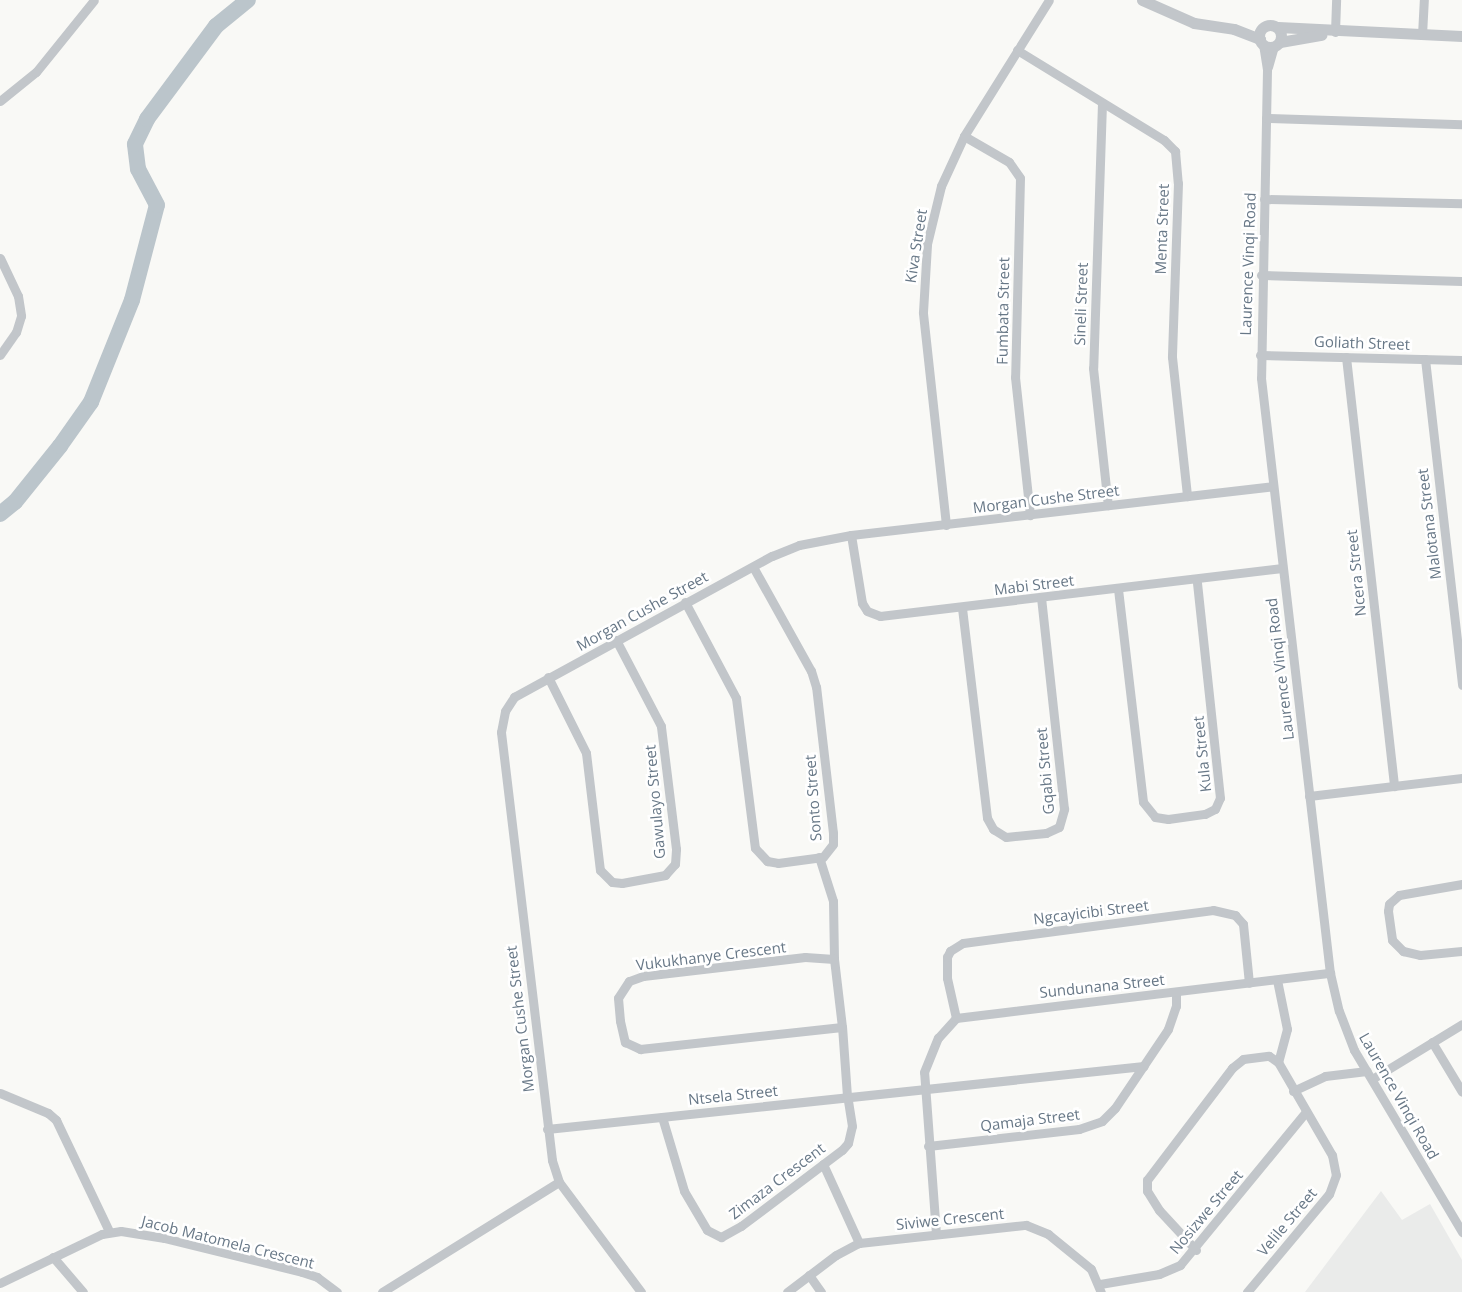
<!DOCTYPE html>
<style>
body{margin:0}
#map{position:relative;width:1462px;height:1292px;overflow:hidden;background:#f9f9f6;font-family:"Open Sans",sans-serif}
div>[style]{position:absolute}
.built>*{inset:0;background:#eaebea}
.river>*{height:16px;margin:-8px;padding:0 8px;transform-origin:8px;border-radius:8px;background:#bbc5cb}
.minor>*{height:9px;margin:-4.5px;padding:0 4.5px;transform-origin:4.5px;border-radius:4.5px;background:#c2c6ca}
.tertiary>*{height:11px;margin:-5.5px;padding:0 5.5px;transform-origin:5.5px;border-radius:5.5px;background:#c2c6ca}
.tertiary>.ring{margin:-5.5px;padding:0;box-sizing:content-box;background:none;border:11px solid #c2c6ca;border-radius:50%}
span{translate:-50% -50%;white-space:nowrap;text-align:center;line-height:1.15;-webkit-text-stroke:5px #fff;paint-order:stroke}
.street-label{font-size:15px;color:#687887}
</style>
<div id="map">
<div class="built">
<i style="clip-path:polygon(1381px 1191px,1402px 1220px,1430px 1204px,1462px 1260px,1462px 1292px,1305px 1292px)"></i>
</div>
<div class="river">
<i style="left:0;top:514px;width:19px;rotate:-39deg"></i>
<i style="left:15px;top:502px;width:72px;rotate:-51.2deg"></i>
<i style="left:60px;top:446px;width:54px;rotate:-54.8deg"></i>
<i style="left:91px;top:402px;width:110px;rotate:-68.1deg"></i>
<i style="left:132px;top:300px;width:98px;rotate:-75.3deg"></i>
<i style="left:157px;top:205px;width:41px;rotate:-117.8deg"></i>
<i style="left:138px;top:169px;width:25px;rotate:-97deg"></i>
<i style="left:135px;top:144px;width:28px;rotate:-64deg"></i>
<i style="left:147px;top:119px;width:116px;rotate:-53.4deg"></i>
<i style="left:216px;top:26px;width:41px;rotate:-39.1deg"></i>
</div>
<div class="minor">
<i style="left:1335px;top:32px;width:32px;rotate:-88deg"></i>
<i style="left:1422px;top:35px;width:35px;rotate:-87deg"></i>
<i style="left:1263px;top:44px;width:26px;rotate:81deg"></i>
<i style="left:1267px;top:70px;width:308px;rotate:91.1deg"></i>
<i style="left:1261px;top:378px;width:599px;rotate:83.39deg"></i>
<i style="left:1330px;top:973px;width:39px;rotate:77deg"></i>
<i style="left:1339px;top:1011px;width:42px;rotate:69deg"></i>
<i style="left:1354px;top:1050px;width:212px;rotate:59.3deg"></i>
<i style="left:1017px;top:50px;width:172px;rotate:31.5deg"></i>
<i style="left:1164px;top:140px;width:16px;rotate:45deg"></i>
<i style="left:1175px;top:151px;width:32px;rotate:85deg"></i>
<i style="left:1178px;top:183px;width:174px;rotate:92deg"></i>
<i style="left:1172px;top:357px;width:140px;rotate:83.8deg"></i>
<i style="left:1268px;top:67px;width:22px;rotate:-74deg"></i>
<i style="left:0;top:101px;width:46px;rotate:-38.9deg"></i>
<i style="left:36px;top:72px;width:92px;rotate:-51.1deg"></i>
<i style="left:1102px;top:103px;width:265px;rotate:91.9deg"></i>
<i style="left:1093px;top:368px;width:138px;rotate:83.8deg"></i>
<i style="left:1266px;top:118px;width:196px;rotate:1.8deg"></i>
<i style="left:964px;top:136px;width:52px;rotate:30deg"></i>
<i style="left:1009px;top:162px;width:19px;rotate:55deg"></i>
<i style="left:1020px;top:178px;width:199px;rotate:91.4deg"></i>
<i style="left:1015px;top:377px;width:139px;rotate:83.8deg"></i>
<i style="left:1264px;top:199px;width:198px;rotate:1.2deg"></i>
<i style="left:0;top:258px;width:42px;rotate:64.7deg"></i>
<i style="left:18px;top:296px;width:20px;rotate:81deg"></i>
<i style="left:21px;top:316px;width:17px;rotate:107deg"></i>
<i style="left:16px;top:332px;width:28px;rotate:125deg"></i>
<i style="left:1261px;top:275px;width:201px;rotate:1.7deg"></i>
<i style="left:1260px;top:355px;width:202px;rotate:1.4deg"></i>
<i style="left:1346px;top:357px;width:432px;rotate:83.6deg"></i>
<i style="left:1425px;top:359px;width:328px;rotate:83.5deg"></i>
<i style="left:946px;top:525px;width:214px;rotate:-96.2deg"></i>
<i style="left:923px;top:312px;width:68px;rotate:-86.6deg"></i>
<i style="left:927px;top:244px;width:60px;rotate:-76.4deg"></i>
<i style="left:941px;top:186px;width:55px;rotate:-65.3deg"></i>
<i style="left:964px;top:136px;width:160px;rotate:-58deg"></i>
<i style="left:851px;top:535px;width:69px;rotate:80.8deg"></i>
<i style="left:862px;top:603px;width:9px;rotate:58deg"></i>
<i style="left:867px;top:611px;width:14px;rotate:21deg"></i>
<i style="left:880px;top:616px;width:405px;rotate:-6.8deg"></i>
<i style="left:1118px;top:589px;width:214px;rotate:83.3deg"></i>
<i style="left:1143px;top:802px;width:19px;rotate:51deg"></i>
<i style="left:1155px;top:817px;width:13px;rotate:9deg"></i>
<i style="left:1168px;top:819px;width:37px;rotate:-8deg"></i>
<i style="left:1205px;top:814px;width:11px;rotate:-27deg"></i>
<i style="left:1215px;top:809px;width:12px;rotate:-66deg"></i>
<i style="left:1220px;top:798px;width:218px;rotate:-96.1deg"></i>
<i style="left:685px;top:602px;width:109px;rotate:62deg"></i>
<i style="left:736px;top:698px;width:151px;rotate:82.8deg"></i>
<i style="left:755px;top:848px;width:18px;rotate:47deg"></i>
<i style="left:767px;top:861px;width:11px;rotate:10deg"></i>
<i style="left:778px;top:863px;width:45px;rotate:-7.6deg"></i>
<i style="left:823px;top:857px;width:16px;rotate:-52deg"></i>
<i style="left:833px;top:844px;width:11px;rotate:-90deg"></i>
<i style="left:833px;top:833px;width:147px;rotate:-96.6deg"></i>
<i style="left:816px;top:687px;width:17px;rotate:-107deg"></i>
<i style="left:811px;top:671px;width:119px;rotate:-119.1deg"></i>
<i style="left:962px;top:608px;width:211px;rotate:83.2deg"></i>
<i style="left:987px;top:818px;width:13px;rotate:61deg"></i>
<i style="left:993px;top:829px;width:15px;rotate:32deg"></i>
<i style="left:1006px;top:837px;width:40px;rotate:-5.7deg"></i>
<i style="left:1046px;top:833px;width:14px;rotate:-25deg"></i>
<i style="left:1059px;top:827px;width:19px;rotate:-74deg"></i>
<i style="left:1064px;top:809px;width:212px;rotate:-96.2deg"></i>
<i style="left:548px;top:677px;width:85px;rotate:63.4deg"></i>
<i style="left:586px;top:753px;width:118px;rotate:83.2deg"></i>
<i style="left:600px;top:870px;width:17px;rotate:45deg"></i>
<i style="left:612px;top:882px;width:10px;rotate:6deg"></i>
<i style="left:622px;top:883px;width:44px;rotate:-10.5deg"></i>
<i style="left:665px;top:875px;width:15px;rotate:-48deg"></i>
<i style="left:675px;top:864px;width:15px;rotate:-86deg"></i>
<i style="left:676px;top:849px;width:124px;rotate:-97deg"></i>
<i style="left:661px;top:726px;width:97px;rotate:-117.6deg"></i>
<i style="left:1309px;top:796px;width:154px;rotate:-6.7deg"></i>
<i style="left:819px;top:857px;width:46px;rotate:72.3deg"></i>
<i style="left:833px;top:901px;width:58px;rotate:89deg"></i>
<i style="left:1462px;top:884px;width:64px;rotate:170.1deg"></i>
<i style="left:1399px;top:895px;width:13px;rotate:138deg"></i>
<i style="left:1389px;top:904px;width:7px;rotate:98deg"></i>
<i style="left:1388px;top:911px;width:29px;rotate:82deg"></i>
<i style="left:1392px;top:940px;width:16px;rotate:45deg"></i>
<i style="left:1403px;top:951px;width:17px;rotate:13deg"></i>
<i style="left:1420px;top:955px;width:42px;rotate:-5.4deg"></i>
<i style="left:1277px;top:980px;width:50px;rotate:78.5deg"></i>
<i style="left:1287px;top:1029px;width:34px;rotate:105deg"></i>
<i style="left:956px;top:1018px;width:41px;rotate:-102.7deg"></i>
<i style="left:947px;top:978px;width:21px;rotate:-90deg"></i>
<i style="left:947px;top:957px;width:7px;rotate:-63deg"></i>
<i style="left:950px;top:951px;width:15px;rotate:-32deg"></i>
<i style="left:963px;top:943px;width:252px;rotate:-7.5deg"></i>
<i style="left:1213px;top:910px;width:23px;rotate:13deg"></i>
<i style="left:1235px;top:915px;width:12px;rotate:48deg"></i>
<i style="left:1243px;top:924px;width:59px;rotate:84.2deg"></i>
<i style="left:1432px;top:1042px;width:58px;rotate:59deg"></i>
<i style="left:1372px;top:1079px;width:105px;rotate:-31.4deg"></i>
<i style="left:1293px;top:1091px;width:35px;rotate:-25deg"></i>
<i style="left:1325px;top:1076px;width:42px;rotate:-6.8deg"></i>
<i style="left:0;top:1093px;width:52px;rotate:22.6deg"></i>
<i style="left:48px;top:1113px;width:11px;rotate:41deg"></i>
<i style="left:56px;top:1120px;width:123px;rotate:64.5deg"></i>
<i style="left:662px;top:1117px;width:77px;rotate:73.4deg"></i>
<i style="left:684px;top:1191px;width:45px;rotate:59.5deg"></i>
<i style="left:707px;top:1230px;width:16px;rotate:27deg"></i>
<i style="left:721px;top:1237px;width:23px;rotate:-29deg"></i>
<i style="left:741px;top:1226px;width:126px;rotate:-37deg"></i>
<i style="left:842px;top:1150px;width:9px;rotate:-49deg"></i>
<i style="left:848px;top:1143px;width:17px;rotate:-77deg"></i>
<i style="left:852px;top:1126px;width:30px;rotate:-99deg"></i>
<i style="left:847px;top:1096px;width:69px;rotate:-94.1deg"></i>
<i style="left:842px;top:1027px;width:68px;rotate:-96.7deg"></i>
<i style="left:834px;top:959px;width:29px;rotate:-176deg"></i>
<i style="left:805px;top:957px;width:163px;rotate:173.3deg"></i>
<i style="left:643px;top:976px;width:15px;rotate:160deg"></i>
<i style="left:629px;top:981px;width:20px;rotate:123deg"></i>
<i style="left:618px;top:998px;width:23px;rotate:85deg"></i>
<i style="left:620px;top:1021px;width:22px;rotate:77deg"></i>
<i style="left:625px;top:1042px;width:17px;rotate:25deg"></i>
<i style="left:640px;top:1049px;width:203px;rotate:-6.2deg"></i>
<i style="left:547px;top:1129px;width:600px;rotate:-6.02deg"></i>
<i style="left:928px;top:1146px;width:152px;rotate:-6.4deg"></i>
<i style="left:1079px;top:1129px;width:24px;rotate:-19deg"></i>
<i style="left:1102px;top:1121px;width:18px;rotate:-45deg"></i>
<i style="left:1115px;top:1108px;width:95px;rotate:-56.1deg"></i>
<i style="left:1168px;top:1029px;width:24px;rotate:-71deg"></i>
<i style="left:1176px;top:1006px;width:14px;rotate:-90deg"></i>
<i style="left:823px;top:1164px;width:87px;rotate:65.5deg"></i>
<i style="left:936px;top:1234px;width:162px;rotate:-94.2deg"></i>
<i style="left:924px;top:1072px;width:37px;rotate:-68deg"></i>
<i style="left:938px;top:1038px;width:27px;rotate:-48deg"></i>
<i style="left:956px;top:1018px;width:377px;rotate:-6.9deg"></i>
<i style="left:1196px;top:1250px;width:54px;rotate:-132.8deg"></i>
<i style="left:1159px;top:1210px;width:22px;rotate:-122deg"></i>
<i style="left:1147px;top:1191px;width:11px;rotate:-90deg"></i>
<i style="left:1147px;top:1180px;width:141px;rotate:-52.8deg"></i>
<i style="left:1232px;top:1068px;width:14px;rotate:-39deg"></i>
<i style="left:1243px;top:1059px;width:26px;rotate:-7deg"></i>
<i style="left:1269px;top:1056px;width:11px;rotate:34deg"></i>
<i style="left:1278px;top:1062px;width:108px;rotate:59.9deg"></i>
<i style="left:1332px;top:1155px;width:20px;rotate:79deg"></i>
<i style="left:1336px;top:1175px;width:20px;rotate:110deg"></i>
<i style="left:1329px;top:1194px;width:128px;rotate:129.9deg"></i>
<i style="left:53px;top:1257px;width:46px;rotate:49.4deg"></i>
<i style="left:809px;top:1275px;width:21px;rotate:55deg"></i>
<i style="left:0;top:1283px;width:113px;rotate:-25.7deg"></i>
<i style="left:102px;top:1234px;width:19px;rotate:-9deg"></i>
<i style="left:121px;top:1231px;width:44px;rotate:9.2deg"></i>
<i style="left:164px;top:1238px;width:142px;rotate:13.8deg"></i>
<i style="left:302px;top:1272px;width:16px;rotate:18deg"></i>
<i style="left:317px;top:1277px;width:25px;rotate:37deg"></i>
<i style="left:1100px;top:1284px;width:60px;rotate:-9.6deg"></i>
<i style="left:1159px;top:1274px;width:23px;rotate:-23deg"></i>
<i style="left:1180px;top:1265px;width:197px;rotate:-50.6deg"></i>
<i style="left:382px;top:1292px;width:208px;rotate:-31.9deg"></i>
<i style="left:641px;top:1292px;width:137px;rotate:-126.7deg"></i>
<i style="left:559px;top:1182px;width:23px;rotate:-108deg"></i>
<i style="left:552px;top:1160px;width:431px;rotate:-96.8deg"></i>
<i style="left:501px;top:732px;width:21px;rotate:-79deg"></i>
<i style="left:505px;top:711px;width:17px;rotate:-57deg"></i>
<i style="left:514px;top:697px;width:294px;rotate:-28.7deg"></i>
<i style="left:772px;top:556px;width:29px;rotate:-22deg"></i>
<i style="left:799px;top:545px;width:53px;rotate:-10.9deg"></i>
<i style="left:851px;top:535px;width:424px;rotate:-6.6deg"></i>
<i style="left:787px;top:1292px;width:61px;rotate:-37.1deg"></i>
<i style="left:836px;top:1255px;width:26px;rotate:-28deg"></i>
<i style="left:859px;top:1243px;width:168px;rotate:-6.2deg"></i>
<i style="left:1026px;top:1225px;width:24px;rotate:22deg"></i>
<i style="left:1048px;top:1234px;width:55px;rotate:39.1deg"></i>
<i style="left:1091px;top:1269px;width:25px;rotate:67deg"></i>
</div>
<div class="tertiary">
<i style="left:1142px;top:0;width:57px;rotate:23.9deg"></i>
<i style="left:1194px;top:23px;width:40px;rotate:8.5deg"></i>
<i style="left:1234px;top:29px;width:28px;rotate:21deg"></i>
<i class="ring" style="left:1259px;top:25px;width:11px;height:11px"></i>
<i style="left:1278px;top:27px;width:184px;rotate:2.8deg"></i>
<i style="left:1280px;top:42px;width:42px;rotate:-9.7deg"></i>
</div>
<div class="street-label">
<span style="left:1162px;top:229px;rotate:-88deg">Menta Street</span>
<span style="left:916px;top:246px;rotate:-81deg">Kiva Street</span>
<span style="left:1248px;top:264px;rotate:-88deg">Laurence Vinqi Road</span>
<span style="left:1081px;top:304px;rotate:-88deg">Sineli Street</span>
<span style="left:1003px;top:311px;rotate:-89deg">Fumbata Street</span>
<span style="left:1362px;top:343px;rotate:2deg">Goliath Street</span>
<span style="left:1046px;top:499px;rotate:-7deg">Morgan Cushe Street</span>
<span style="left:1429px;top:524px;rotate:-97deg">Malotana Street</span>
<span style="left:1356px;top:573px;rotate:-96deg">Ncera Street</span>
<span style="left:1034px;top:585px;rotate:-7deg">Mabi Street</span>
<span style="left:642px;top:611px;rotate:-29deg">Morgan Cushe Street</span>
<span style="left:1280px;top:669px;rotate:-97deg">Laurence Vinqi Road</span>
<span style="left:1202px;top:754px;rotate:-96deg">Kula Street</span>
<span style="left:1045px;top:771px;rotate:-95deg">Gqabi Street</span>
<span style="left:813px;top:798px;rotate:-94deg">Sonto Street</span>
<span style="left:655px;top:802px;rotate:-95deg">Gawulayo Street</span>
<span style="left:1091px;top:912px;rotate:-7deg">Ngcayicibi Street</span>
<span style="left:711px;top:956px;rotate:-7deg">Vukukhanye Crescent</span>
<span style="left:1102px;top:986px;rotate:-6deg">Sundunana Street</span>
<span style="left:520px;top:1019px;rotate:-97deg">Morgan Cushe Street</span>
<span style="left:733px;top:1095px;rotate:-6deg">Ntsela Street</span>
<span style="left:1399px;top:1096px;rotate:60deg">Laurence Vinqi Road</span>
<span style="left:1030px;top:1120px;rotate:-7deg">Qamaja Street</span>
<span style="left:777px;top:1181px;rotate:-37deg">Zimaza Crescent</span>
<span style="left:1206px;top:1212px;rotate:-50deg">Nosizwe Street</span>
<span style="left:950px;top:1219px;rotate:-6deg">Siviwe Crescent</span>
<span style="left:1287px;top:1222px;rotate:-50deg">Velile Street</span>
<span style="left:228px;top:1242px;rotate:14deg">Jacob Matomela Crescent</span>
</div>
</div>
